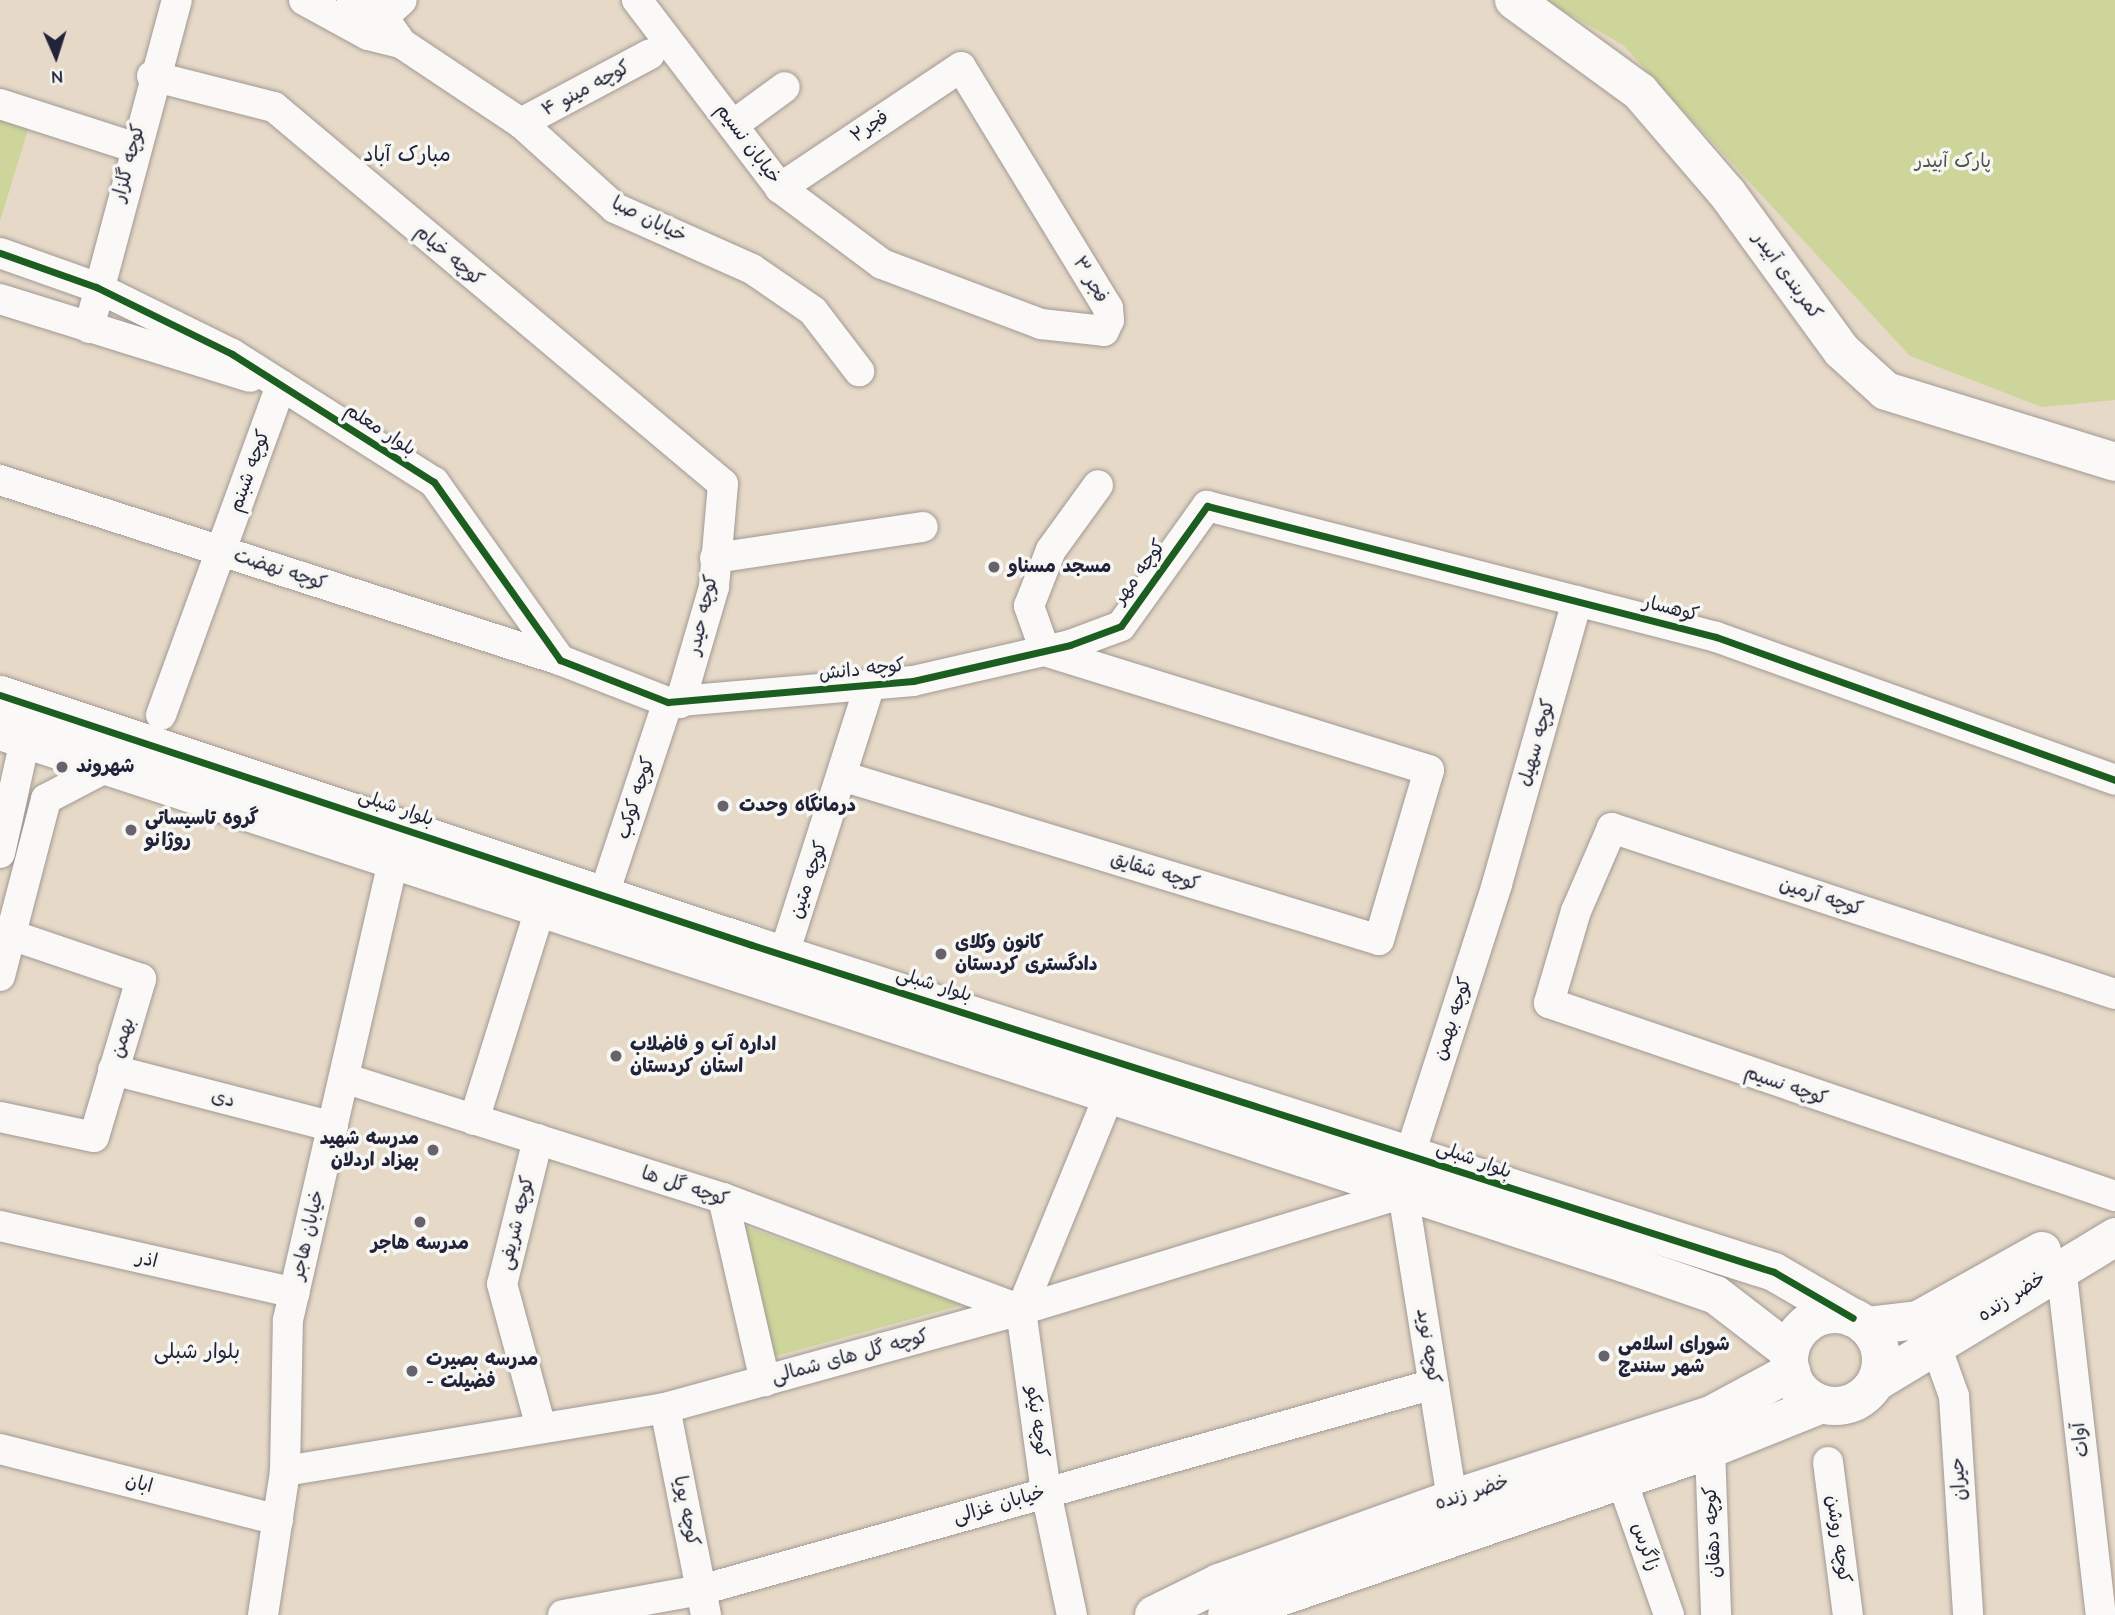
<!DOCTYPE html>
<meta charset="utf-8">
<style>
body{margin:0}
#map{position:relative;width:2115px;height:1615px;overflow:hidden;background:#e6d9c8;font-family:"Comic Neue","Playpen Sans Arabic",sans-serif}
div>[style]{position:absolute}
.green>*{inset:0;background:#cdd59a}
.roads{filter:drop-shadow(0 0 2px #a19993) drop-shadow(0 0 2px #a19993)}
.street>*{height:30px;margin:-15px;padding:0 15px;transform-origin:15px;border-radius:15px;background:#fbf9f7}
.secondary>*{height:38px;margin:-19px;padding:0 19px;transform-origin:19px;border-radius:19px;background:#fbf9f7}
.secondary>.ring{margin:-19px;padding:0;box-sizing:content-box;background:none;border:38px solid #fbf9f7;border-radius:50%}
.cycleway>*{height:7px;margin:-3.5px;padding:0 3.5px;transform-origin:3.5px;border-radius:3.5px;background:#1b5e20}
.dots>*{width:19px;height:19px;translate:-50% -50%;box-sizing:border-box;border:4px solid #f6f6f2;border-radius:50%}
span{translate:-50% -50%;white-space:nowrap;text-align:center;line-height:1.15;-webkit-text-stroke:7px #f6f6f2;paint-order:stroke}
.street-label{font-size:19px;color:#22223b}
.park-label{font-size:19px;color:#4f574c}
.poi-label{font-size:19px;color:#22223b;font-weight:700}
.left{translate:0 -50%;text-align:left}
.right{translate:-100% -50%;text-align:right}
.neighbourhood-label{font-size:21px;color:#22223b}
.north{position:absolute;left:21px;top:21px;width:70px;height:70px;-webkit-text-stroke:5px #f6f6f2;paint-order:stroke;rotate:177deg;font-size:19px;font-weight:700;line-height:28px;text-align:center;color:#22223b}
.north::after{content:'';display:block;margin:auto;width:24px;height:32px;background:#22223b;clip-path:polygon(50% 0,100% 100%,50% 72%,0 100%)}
</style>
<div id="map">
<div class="green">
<i style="clip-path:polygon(1544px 0,2115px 0,2115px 400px,2042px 407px,1910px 356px,1623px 45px)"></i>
<i style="clip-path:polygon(0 115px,30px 123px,0 221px)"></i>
<i style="clip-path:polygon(733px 1222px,962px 1305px,762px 1360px)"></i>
</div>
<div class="roads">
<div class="street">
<i style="left:304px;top:0;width:73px;rotate:28.7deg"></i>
<i style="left:368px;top:35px;width:34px;rotate:14deg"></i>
<i style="left:401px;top:43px;width:144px;rotate:33.7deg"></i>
<i style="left:521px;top:123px;width:127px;rotate:42.1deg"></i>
<i style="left:615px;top:208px;width:150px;rotate:24deg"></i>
<i style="left:752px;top:269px;width:74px;rotate:34.5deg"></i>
<i style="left:813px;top:311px;width:76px;rotate:52.5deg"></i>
<i style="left:352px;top:0;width:35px;rotate:29deg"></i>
<i style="left:383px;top:17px;width:32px;rotate:55deg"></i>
<i style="left:637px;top:0;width:236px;rotate:52.7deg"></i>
<i style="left:780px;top:188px;width:127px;rotate:36.7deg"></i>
<i style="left:882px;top:264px;width:170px;rotate:20.7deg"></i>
<i style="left:1041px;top:324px;width:63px;rotate:6.3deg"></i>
<i style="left:1104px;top:331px;width:12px;rotate:-66deg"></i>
<i style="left:1109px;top:320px;width:12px;rotate:-95deg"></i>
<i style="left:1108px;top:308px;width:282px;rotate:-121.4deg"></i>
<i style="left:961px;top:67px;width:218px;rotate:146.2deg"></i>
<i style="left:383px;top:17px;width:25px;rotate:-42deg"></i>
<i style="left:152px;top:76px;width:126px;rotate:14.3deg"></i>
<i style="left:274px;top:107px;width:586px;rotate:40.02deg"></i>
<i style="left:723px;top:484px;width:103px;rotate:95deg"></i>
<i style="left:714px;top:587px;width:121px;rotate:106.3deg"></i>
<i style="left:0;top:104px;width:140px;rotate:17.9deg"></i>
<i style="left:521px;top:123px;width:146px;rotate:-28.1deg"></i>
<i style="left:733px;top:125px;width:64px;rotate:-36.2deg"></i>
<i style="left:0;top:253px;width:102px;rotate:19.5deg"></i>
<i style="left:96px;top:287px;width:152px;rotate:26.2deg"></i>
<i style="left:232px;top:354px;width:239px;rotate:32.4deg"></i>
<i style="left:434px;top:482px;width:218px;rotate:54.7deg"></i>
<i style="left:560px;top:660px;width:116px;rotate:21.3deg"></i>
<i style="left:668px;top:702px;width:246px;rotate:-4.9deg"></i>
<i style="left:913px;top:681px;width:161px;rotate:-12.9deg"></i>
<i style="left:1070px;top:645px;width:54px;rotate:-20.4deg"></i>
<i style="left:1121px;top:626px;width:148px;rotate:-54.4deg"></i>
<i style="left:1207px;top:506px;width:526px;rotate:14.43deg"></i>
<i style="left:1716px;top:637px;width:424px;rotate:19.7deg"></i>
<i style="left:0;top:299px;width:262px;rotate:17.3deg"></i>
<i style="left:89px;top:328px;width:340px;rotate:-75deg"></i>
<i style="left:0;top:480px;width:588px;rotate:17.82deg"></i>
<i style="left:715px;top:558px;width:210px;rotate:-8.5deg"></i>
<i style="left:1045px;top:651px;width:48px;rotate:-109.6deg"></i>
<i style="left:1029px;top:606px;width:60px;rotate:-68.6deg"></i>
<i style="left:1051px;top:550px;width:80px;rotate:-54.1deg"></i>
<i style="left:161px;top:715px;width:351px;rotate:-70deg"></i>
<i style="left:845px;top:777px;width:558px;rotate:16.97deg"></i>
<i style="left:1379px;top:940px;width:177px;rotate:-73.6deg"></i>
<i style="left:1429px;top:770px;width:402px;rotate:-162.8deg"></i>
<i style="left:0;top:853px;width:116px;rotate:-77.5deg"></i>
<i style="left:604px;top:894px;width:202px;rotate:-71.6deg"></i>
<i style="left:784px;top:954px;width:282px;rotate:-72.3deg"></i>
<i style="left:0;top:976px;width:183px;rotate:-75.4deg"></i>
<i style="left:46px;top:799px;width:69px;rotate:-27.7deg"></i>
<i style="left:2115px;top:994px;width:530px;rotate:-161.74deg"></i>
<i style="left:1612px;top:828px;width:90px;rotate:113.4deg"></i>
<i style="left:1576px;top:911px;width:96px;rotate:106.4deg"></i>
<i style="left:1549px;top:1003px;width:598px;rotate:18.83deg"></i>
<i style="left:113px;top:1070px;width:227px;rotate:14.5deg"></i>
<i style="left:344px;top:1078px;width:398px;rotate:17.6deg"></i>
<i style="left:723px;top:1198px;width:318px;rotate:20.6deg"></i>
<i style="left:0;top:1117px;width:96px;rotate:12deg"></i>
<i style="left:94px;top:1137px;width:165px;rotate:-73.4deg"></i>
<i style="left:141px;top:979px;width:137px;rotate:-161.3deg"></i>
<i style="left:474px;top:1120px;width:220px;rotate:-72.6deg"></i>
<i style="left:538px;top:1139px;width:149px;rotate:103.9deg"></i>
<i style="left:502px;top:1284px;width:149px;rotate:74.8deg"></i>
<i style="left:1410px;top:1154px;width:284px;rotate:-72.1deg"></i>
<i style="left:1497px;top:884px;width:294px;rotate:-74.2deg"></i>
<i style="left:723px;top:1198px;width:188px;rotate:77.1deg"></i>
<i style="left:0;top:1226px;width:302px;rotate:12.8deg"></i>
<i style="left:2061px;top:1266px;width:351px;rotate:83.5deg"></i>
<i style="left:1021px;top:1310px;width:184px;rotate:82.2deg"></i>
<i style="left:1046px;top:1492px;width:126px;rotate:78.1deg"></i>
<i style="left:1021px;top:1310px;width:237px;rotate:-67.7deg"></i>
<i style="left:1936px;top:1346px;width:53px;rotate:70.2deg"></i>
<i style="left:1954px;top:1396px;width:219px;rotate:86.3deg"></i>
<i style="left:665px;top:1408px;width:211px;rotate:78.8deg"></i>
<i style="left:0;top:1449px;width:287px;rotate:14.3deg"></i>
<i style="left:1710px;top:1449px;width:166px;rotate:87.9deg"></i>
<i style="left:1828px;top:1462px;width:154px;rotate:82.6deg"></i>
<i style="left:285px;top:1471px;width:385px;rotate:-9.4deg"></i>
<i style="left:665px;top:1408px;width:369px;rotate:-15.4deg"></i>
<i style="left:1021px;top:1310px;width:400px;rotate:-17deg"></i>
<i style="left:1403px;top:1193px;width:310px;rotate:80.9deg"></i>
<i style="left:1621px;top:1478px;width:145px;rotate:70.7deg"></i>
<i style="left:263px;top:1615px;width:146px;rotate:-81.3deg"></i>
<i style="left:285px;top:1471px;width:151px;rotate:-88.9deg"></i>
<i style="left:288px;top:1320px;width:472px;rotate:-77.1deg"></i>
<i style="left:563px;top:1615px;width:140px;rotate:-10.3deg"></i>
<i style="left:701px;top:1590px;width:761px;rotate:-15.7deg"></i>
</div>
<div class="secondary">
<i style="left:1514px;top:0;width:156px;rotate:36.1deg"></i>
<i style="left:1640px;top:92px;width:133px;rotate:49.3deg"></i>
<i style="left:1727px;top:193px;width:195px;rotate:54deg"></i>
<i style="left:1842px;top:351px;width:59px;rotate:42.3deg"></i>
<i style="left:1886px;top:391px;width:240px;rotate:17.2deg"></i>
<i style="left:0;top:695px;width:792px;rotate:18.39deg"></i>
<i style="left:752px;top:945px;width:1073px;rotate:17.74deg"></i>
<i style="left:1774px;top:1272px;width:91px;rotate:30.2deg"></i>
<i style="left:0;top:731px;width:1709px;rotate:18.14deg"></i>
<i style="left:1624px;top:1263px;width:97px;rotate:19.2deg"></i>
<i style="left:1716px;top:1295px;width:93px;rotate:37.6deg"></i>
<i class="ring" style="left:1789px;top:1314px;width:54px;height:54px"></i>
<i style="left:1866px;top:1326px;width:52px;rotate:-6.6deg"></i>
<i style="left:1918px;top:1320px;width:142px;rotate:-29.1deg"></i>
<i style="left:1876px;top:1382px;width:280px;rotate:-31.2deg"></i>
<i style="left:1154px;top:1615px;width:72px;rotate:-26.2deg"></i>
<i style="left:1219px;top:1583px;width:248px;rotate:-19.8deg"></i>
<i style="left:1452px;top:1499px;width:274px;rotate:-18deg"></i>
<i style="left:1713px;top:1414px;width:89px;rotate:-28.3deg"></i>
<i style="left:1227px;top:1615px;width:500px;rotate:-18.9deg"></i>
<i style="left:1700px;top:1453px;width:131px;rotate:-21.9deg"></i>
</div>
</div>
<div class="cycleway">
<i style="left:0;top:253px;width:102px;rotate:19.5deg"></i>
<i style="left:96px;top:287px;width:152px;rotate:26.2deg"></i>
<i style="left:232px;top:354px;width:239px;rotate:32.4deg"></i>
<i style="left:434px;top:482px;width:218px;rotate:54.7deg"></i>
<i style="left:560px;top:660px;width:116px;rotate:21.3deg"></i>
<i style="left:668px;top:702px;width:246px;rotate:-4.9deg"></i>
<i style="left:913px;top:681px;width:161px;rotate:-12.9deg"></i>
<i style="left:1070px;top:645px;width:54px;rotate:-20.4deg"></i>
<i style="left:1121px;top:626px;width:148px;rotate:-54.4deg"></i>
<i style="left:1207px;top:506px;width:526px;rotate:14.43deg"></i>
<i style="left:1716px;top:637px;width:424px;rotate:19.7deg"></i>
<i style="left:0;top:695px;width:792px;rotate:18.39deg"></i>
<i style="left:752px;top:945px;width:1073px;rotate:17.74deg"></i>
<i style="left:1774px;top:1272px;width:91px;rotate:30.2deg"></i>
</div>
<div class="dots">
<i style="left:994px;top:567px;background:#67626c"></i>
<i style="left:62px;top:767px;background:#67626c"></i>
<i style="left:723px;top:806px;background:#67626c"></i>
<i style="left:131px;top:830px;background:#67626c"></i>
<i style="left:941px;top:954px;background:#67626c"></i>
<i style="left:616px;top:1056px;background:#67626c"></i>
<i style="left:433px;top:1150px;background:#67626c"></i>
<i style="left:420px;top:1222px;background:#67626c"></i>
<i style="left:1604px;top:1356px;background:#67626c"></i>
<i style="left:412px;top:1371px;background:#67626c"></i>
</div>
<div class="street-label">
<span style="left:586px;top:89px;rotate:-28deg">کوچه مینو ۴</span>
<span style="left:870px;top:127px;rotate:-34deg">فجر۲</span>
<span style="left:748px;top:144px;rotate:53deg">خیابان نسیم</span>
<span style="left:129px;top:163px;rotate:-75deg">کوچه گلزار</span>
<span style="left:649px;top:220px;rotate:26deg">خیابان صبا</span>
<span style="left:449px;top:256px;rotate:40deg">کوچه خیام</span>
<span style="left:1787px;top:276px;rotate:54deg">کمربندی آبیدر</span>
<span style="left:1090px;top:280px;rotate:59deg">فجر ۳</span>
<span style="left:380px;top:430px;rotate:33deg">بلوار معلم</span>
<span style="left:250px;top:471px;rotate:-70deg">کوچه شبنم</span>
<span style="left:280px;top:570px;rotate:18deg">کوچه نهضت</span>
<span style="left:1140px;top:572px;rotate:-54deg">کوچه مهر</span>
<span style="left:1671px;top:609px;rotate:14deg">کوهسار</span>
<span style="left:703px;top:615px;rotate:-77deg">کوچه حیدر</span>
<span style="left:862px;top:670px;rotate:-6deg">کوچه دانش</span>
<span style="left:1537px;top:743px;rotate:-74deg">کوچه سهیل</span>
<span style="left:636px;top:798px;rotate:-72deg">کوچه کوکب</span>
<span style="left:396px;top:808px;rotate:19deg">بلوار شبلی</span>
<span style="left:1155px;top:872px;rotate:17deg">کوچه شقایق</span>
<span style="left:809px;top:880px;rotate:-71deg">کوچه متین</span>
<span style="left:1821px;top:897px;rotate:18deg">کوچه آرمین</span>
<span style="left:934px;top:985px;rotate:17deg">بلوار شبلی</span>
<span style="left:1453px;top:1019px;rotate:-72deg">کوچه بهمن</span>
<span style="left:123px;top:1038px;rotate:-73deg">بهمن</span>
<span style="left:1786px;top:1086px;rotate:19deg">کوچه نسیم</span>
<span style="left:223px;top:1099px;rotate:15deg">دی</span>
<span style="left:1474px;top:1160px;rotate:20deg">بلوار شبلی</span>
<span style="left:685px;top:1187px;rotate:18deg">کوچه گل ها</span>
<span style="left:517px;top:1223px;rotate:-76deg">کوچه شریفی</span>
<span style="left:308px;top:1235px;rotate:-77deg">خیابان هاجر</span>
<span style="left:147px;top:1260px;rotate:13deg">اذر</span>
<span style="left:2012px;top:1297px;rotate:-33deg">خضر زنده</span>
<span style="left:1428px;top:1346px;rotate:81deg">کوچه نوید</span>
<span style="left:850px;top:1357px;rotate:-15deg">کوچه گل های شمالی</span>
<span style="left:1037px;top:1422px;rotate:82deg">کوچه نیکو</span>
<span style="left:2081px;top:1440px;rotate:-97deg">آوات</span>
<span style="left:1959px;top:1479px;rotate:-94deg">حیران</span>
<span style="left:139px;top:1484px;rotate:14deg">ابان</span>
<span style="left:1472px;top:1493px;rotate:-18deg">خضر زنده</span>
<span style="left:999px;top:1505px;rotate:-16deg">خیابان غزالی</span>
<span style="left:686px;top:1511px;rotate:79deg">کوچه پویا</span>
<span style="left:1713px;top:1532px;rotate:-93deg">کوچه دهقان</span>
<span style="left:1838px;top:1539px;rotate:82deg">کوچه روشن</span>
<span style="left:1645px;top:1547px;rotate:70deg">زاگرس</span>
</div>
<div class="park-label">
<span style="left:1953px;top:162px">پارک آبیدر</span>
</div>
<div class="poi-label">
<span class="left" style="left:1008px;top:567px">مسجد مسناو</span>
<span class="left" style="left:76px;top:767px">شهروند</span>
<span class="left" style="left:739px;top:806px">درمانگاه وحدت</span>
<span class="left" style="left:145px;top:830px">گروه تاسیساتی<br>روژانو</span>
<span class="left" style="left:955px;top:954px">کانون وکلای<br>دادگستری کردستان</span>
<span class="left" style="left:630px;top:1056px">اداره آب و فاضلاب<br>استان کردستان</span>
<span class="right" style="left:419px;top:1150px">مدرسه شهید<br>بهزاد اردلان</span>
<span style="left:420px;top:1244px">مدرسه هاجر</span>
<span class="left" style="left:1618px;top:1356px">شورای اسلامی<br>شهر سنندج</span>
<span class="left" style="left:426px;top:1371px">مدرسه بصیرت<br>- فضیلت</span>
</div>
<div class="neighbourhood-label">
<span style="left:407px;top:154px">مبارک آباد</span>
<span style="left:197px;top:1351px">بلوار شبلی</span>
</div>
<div class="north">N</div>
</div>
